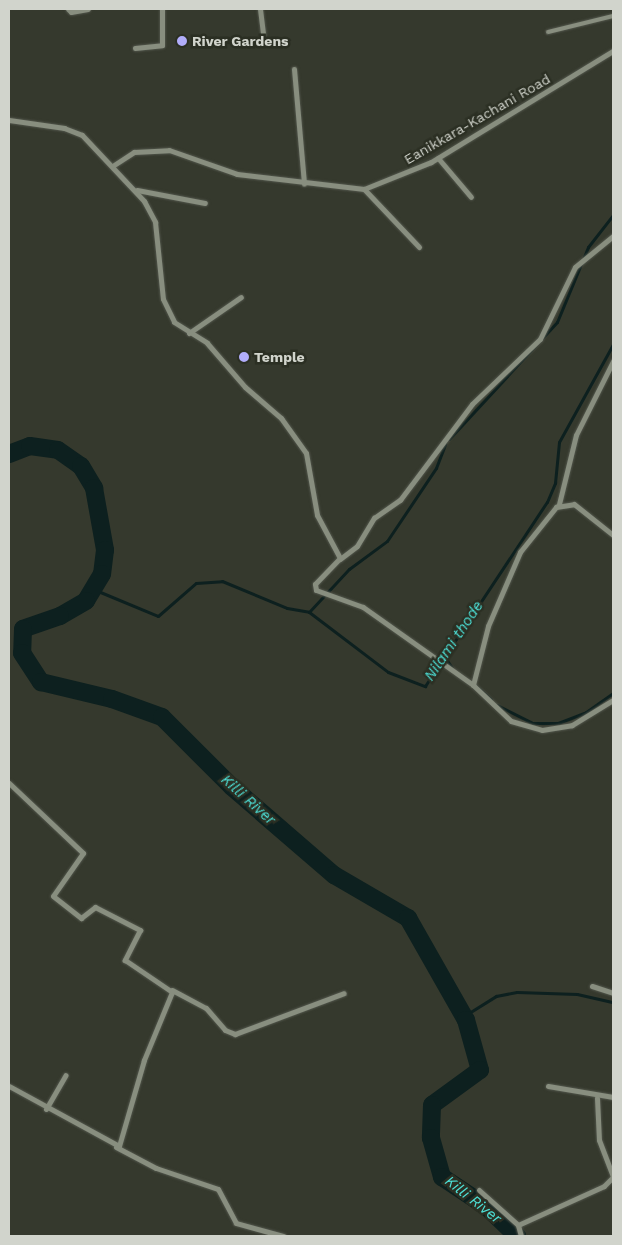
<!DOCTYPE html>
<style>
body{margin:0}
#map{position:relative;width:622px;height:1245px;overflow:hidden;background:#35392d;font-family:"Work Sans",sans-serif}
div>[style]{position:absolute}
.stream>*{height:3px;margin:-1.5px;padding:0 1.5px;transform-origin:1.5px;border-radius:1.5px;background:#0d201f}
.river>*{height:18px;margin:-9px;padding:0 9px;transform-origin:9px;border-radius:9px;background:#0d201f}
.roads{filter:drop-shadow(0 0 1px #52564c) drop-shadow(0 0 1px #52564c)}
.service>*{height:4px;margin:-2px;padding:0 2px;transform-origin:2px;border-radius:2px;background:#888e7f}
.minor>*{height:5px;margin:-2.5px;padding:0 2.5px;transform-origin:2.5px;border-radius:2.5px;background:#888e7f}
.dots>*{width:14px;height:14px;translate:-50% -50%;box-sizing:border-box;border:2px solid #2b2f23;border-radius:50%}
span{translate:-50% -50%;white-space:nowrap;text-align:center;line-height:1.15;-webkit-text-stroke:5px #2b2f23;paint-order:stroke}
.poi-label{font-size:14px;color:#d1d4cc;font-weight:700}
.left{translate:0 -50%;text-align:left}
.street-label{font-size:14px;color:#d1d4cc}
.water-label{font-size:15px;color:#4de0d7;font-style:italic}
.frame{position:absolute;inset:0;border:10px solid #d1d4cc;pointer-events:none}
</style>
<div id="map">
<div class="stream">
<i style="left:449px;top:439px;width:159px;rotate:-47.3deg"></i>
<i style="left:557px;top:322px;width:81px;rotate:-67.5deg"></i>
<i style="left:588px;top:247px;width:41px;rotate:-52deg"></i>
<i style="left:93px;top:589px;width:70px;rotate:22.6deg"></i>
<i style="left:158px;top:616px;width:50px;rotate:-41deg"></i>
<i style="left:196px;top:583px;width:26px;rotate:-4deg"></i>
<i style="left:222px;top:581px;width:70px;rotate:22.6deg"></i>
<i style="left:287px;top:608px;width:22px;rotate:10deg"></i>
<i style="left:309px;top:612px;width:99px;rotate:37.2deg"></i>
<i style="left:388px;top:672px;width:40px;rotate:21deg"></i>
<i style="left:425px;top:686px;width:221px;rotate:-56.5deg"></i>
<i style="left:547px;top:502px;width:21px;rotate:-67deg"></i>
<i style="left:555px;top:483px;width:41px;rotate:-84.4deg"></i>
<i style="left:559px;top:442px;width:112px;rotate:-61.1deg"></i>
<i style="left:309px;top:612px;width:59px;rotate:-47.1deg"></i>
<i style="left:349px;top:569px;width:47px;rotate:-36.4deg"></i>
<i style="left:387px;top:541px;width:88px;rotate:-56.1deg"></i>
<i style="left:436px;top:468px;width:26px;rotate:-69deg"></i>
<i style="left:444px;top:656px;width:14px;rotate:56deg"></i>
<i style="left:473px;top:683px;width:24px;rotate:42deg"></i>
<i style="left:497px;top:705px;width:39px;rotate:27deg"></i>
<i style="left:532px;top:723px;width:26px"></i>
<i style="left:558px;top:723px;width:30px;rotate:-21deg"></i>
<i style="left:586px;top:712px;width:33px;rotate:-35deg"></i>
<i style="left:464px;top:1016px;width:38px;rotate:-32deg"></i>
<i style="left:496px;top:996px;width:21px;rotate:-11deg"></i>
<i style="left:517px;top:992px;width:60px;rotate:1.9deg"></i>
<i style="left:577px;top:994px;width:37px;rotate:13deg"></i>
</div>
<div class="river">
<i style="left:9px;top:454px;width:22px;rotate:-21deg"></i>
<i style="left:30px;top:446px;width:28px;rotate:8deg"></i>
<i style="left:58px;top:450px;width:28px;rotate:35deg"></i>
<i style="left:81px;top:466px;width:26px;rotate:59deg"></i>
<i style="left:94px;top:488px;width:63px;rotate:79.9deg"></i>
<i style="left:105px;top:550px;width:24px;rotate:97deg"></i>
<i style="left:102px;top:574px;width:31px;rotate:121deg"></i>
<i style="left:86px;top:601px;width:30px;rotate:150deg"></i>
<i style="left:60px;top:616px;width:39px;rotate:161deg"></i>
<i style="left:23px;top:629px;width:24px;rotate:92deg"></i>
<i style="left:22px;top:653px;width:35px;rotate:57deg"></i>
<i style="left:41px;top:682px;width:73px;rotate:13.5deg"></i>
<i style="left:112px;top:699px;width:53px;rotate:19.8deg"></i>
<i style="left:162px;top:717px;width:99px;rotate:45deg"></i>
<i style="left:232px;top:787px;width:135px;rotate:40.8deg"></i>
<i style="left:334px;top:875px;width:86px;rotate:30.2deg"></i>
<i style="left:408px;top:918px;width:117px;rotate:60.4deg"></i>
<i style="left:466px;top:1020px;width:52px;rotate:74.4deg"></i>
<i style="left:480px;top:1070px;width:59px;rotate:143.9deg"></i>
<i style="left:432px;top:1105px;width:33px;rotate:92deg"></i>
<i style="left:431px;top:1138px;width:41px;rotate:74.2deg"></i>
<i style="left:442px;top:1177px;width:54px;rotate:33.7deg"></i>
<i style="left:487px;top:1207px;width:42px;rotate:44deg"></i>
</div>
<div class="roads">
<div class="service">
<i style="left:548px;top:32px;width:67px;rotate:-13.8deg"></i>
</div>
<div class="minor">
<i style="left:68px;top:9px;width:4px;rotate:45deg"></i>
<i style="left:71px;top:12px;width:17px;rotate:-10deg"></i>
<i style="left:260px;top:9px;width:25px;rotate:83deg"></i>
<i style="left:135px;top:48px;width:27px;rotate:-6deg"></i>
<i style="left:162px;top:45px;width:36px;rotate:-90deg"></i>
<i style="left:294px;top:69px;width:115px;rotate:85deg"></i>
<i style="left:9px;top:120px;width:56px;rotate:8.3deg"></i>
<i style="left:64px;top:128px;width:19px;rotate:21deg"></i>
<i style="left:82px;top:135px;width:91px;rotate:46.8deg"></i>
<i style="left:144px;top:201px;width:24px;rotate:62deg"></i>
<i style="left:155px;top:222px;width:77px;rotate:84.1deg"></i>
<i style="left:163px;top:299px;width:25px;rotate:64deg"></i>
<i style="left:174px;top:322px;width:39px;rotate:32deg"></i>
<i style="left:207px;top:343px;width:58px;rotate:49.2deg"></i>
<i style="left:245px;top:387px;width:48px;rotate:40.7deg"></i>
<i style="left:281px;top:418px;width:43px;rotate:54.5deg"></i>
<i style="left:306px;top:453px;width:63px;rotate:79.9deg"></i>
<i style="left:317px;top:515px;width:49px;rotate:61.9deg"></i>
<i style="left:340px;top:558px;width:36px;rotate:134deg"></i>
<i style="left:315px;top:584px;width:6px;rotate:81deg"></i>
<i style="left:316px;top:590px;width:50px;rotate:19.9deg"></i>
<i style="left:363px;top:607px;width:135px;rotate:35.3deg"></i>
<i style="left:473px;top:685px;width:61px;rotate:-75.7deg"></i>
<i style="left:488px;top:626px;width:81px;rotate:-66.6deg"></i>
<i style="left:520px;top:552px;width:58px;rotate:-51.3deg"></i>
<i style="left:556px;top:507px;width:18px;rotate:-9deg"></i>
<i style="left:574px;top:504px;width:50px;rotate:38.5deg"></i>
<i style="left:438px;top:158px;width:51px;rotate:49.8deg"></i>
<i style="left:114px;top:165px;width:24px;rotate:-33deg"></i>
<i style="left:134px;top:152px;width:35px;rotate:-3deg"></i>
<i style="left:169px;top:150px;width:72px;rotate:19.4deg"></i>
<i style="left:237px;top:174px;width:128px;rotate:6.7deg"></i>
<i style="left:364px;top:189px;width:72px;rotate:-21.9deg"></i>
<i style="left:431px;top:162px;width:213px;rotate:-31.4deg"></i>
<i style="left:364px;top:189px;width:80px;rotate:46.5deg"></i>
<i style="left:137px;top:190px;width:69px;rotate:10.8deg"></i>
<i style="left:189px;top:333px;width:63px;rotate:-34.7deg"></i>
<i style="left:559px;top:504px;width:71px;rotate:-76.2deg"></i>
<i style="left:576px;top:435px;width:83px;rotate:-63.4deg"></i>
<i style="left:340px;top:559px;width:21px;rotate:-37deg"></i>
<i style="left:357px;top:546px;width:33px;rotate:-59deg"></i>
<i style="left:374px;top:518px;width:32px;rotate:-35deg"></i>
<i style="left:400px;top:500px;width:120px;rotate:-53.1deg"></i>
<i style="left:472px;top:404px;width:94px;rotate:-43.7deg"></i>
<i style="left:540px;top:339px;width:80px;rotate:-64.1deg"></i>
<i style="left:575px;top:267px;width:49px;rotate:-39.2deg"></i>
<i style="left:473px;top:685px;width:52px;rotate:43.5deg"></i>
<i style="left:511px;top:721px;width:32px;rotate:16deg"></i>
<i style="left:542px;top:730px;width:30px;rotate:-9deg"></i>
<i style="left:572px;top:725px;width:48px;rotate:-31.4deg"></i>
<i style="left:9px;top:783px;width:102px;rotate:43.4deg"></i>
<i style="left:83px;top:853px;width:52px;rotate:124.9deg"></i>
<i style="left:53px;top:896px;width:36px;rotate:38deg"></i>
<i style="left:81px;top:918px;width:18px;rotate:-38deg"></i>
<i style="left:95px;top:907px;width:51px;rotate:27.1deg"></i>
<i style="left:140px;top:930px;width:34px;rotate:117deg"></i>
<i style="left:125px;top:960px;width:57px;rotate:34.2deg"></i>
<i style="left:172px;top:992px;width:74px;rotate:112.4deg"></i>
<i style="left:144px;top:1060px;width:90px;rotate:106.2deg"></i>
<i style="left:119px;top:1146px;width:125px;rotate:-151.4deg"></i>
<i style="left:592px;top:986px;width:22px;rotate:18deg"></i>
<i style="left:172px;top:990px;width:38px;rotate:28deg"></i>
<i style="left:206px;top:1008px;width:29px;rotate:49deg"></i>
<i style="left:225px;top:1030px;width:11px;rotate:22deg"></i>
<i style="left:235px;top:1034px;width:116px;rotate:-20.6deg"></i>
<i style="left:548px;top:1086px;width:66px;rotate:9.6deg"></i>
<i style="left:597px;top:1098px;width:42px;rotate:87.3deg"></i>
<i style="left:599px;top:1140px;width:40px;rotate:69deg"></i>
<i style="left:46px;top:1109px;width:39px;rotate:-60deg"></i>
<i style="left:116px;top:1147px;width:45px;rotate:27.7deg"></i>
<i style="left:156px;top:1168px;width:65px;rotate:18.7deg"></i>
<i style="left:218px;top:1189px;width:38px;rotate:62deg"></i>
<i style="left:236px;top:1223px;width:49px;rotate:15.5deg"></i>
<i style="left:479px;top:1190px;width:52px;rotate:41.9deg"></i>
<i style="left:518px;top:1225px;width:11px;rotate:75deg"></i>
<i style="left:518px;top:1225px;width:94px;rotate:-24.4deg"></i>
<i style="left:604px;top:1186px;width:13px;rotate:-45deg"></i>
</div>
</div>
<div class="dots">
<i style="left:182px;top:41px;background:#b1adfa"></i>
<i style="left:244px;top:357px;background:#b1adfa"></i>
</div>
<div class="poi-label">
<span class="left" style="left:192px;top:41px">River Gardens</span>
<span class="left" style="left:254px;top:357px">Temple</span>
</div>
<div class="street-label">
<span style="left:477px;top:119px;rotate:-30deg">Eanikkara-Kachani Road</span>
</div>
<div class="water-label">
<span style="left:454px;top:641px;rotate:-56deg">Nilami thode</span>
<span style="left:248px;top:800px;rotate:42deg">Killi River</span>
<span style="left:473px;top:1200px;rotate:38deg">Killi River</span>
</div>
<div class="frame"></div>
</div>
